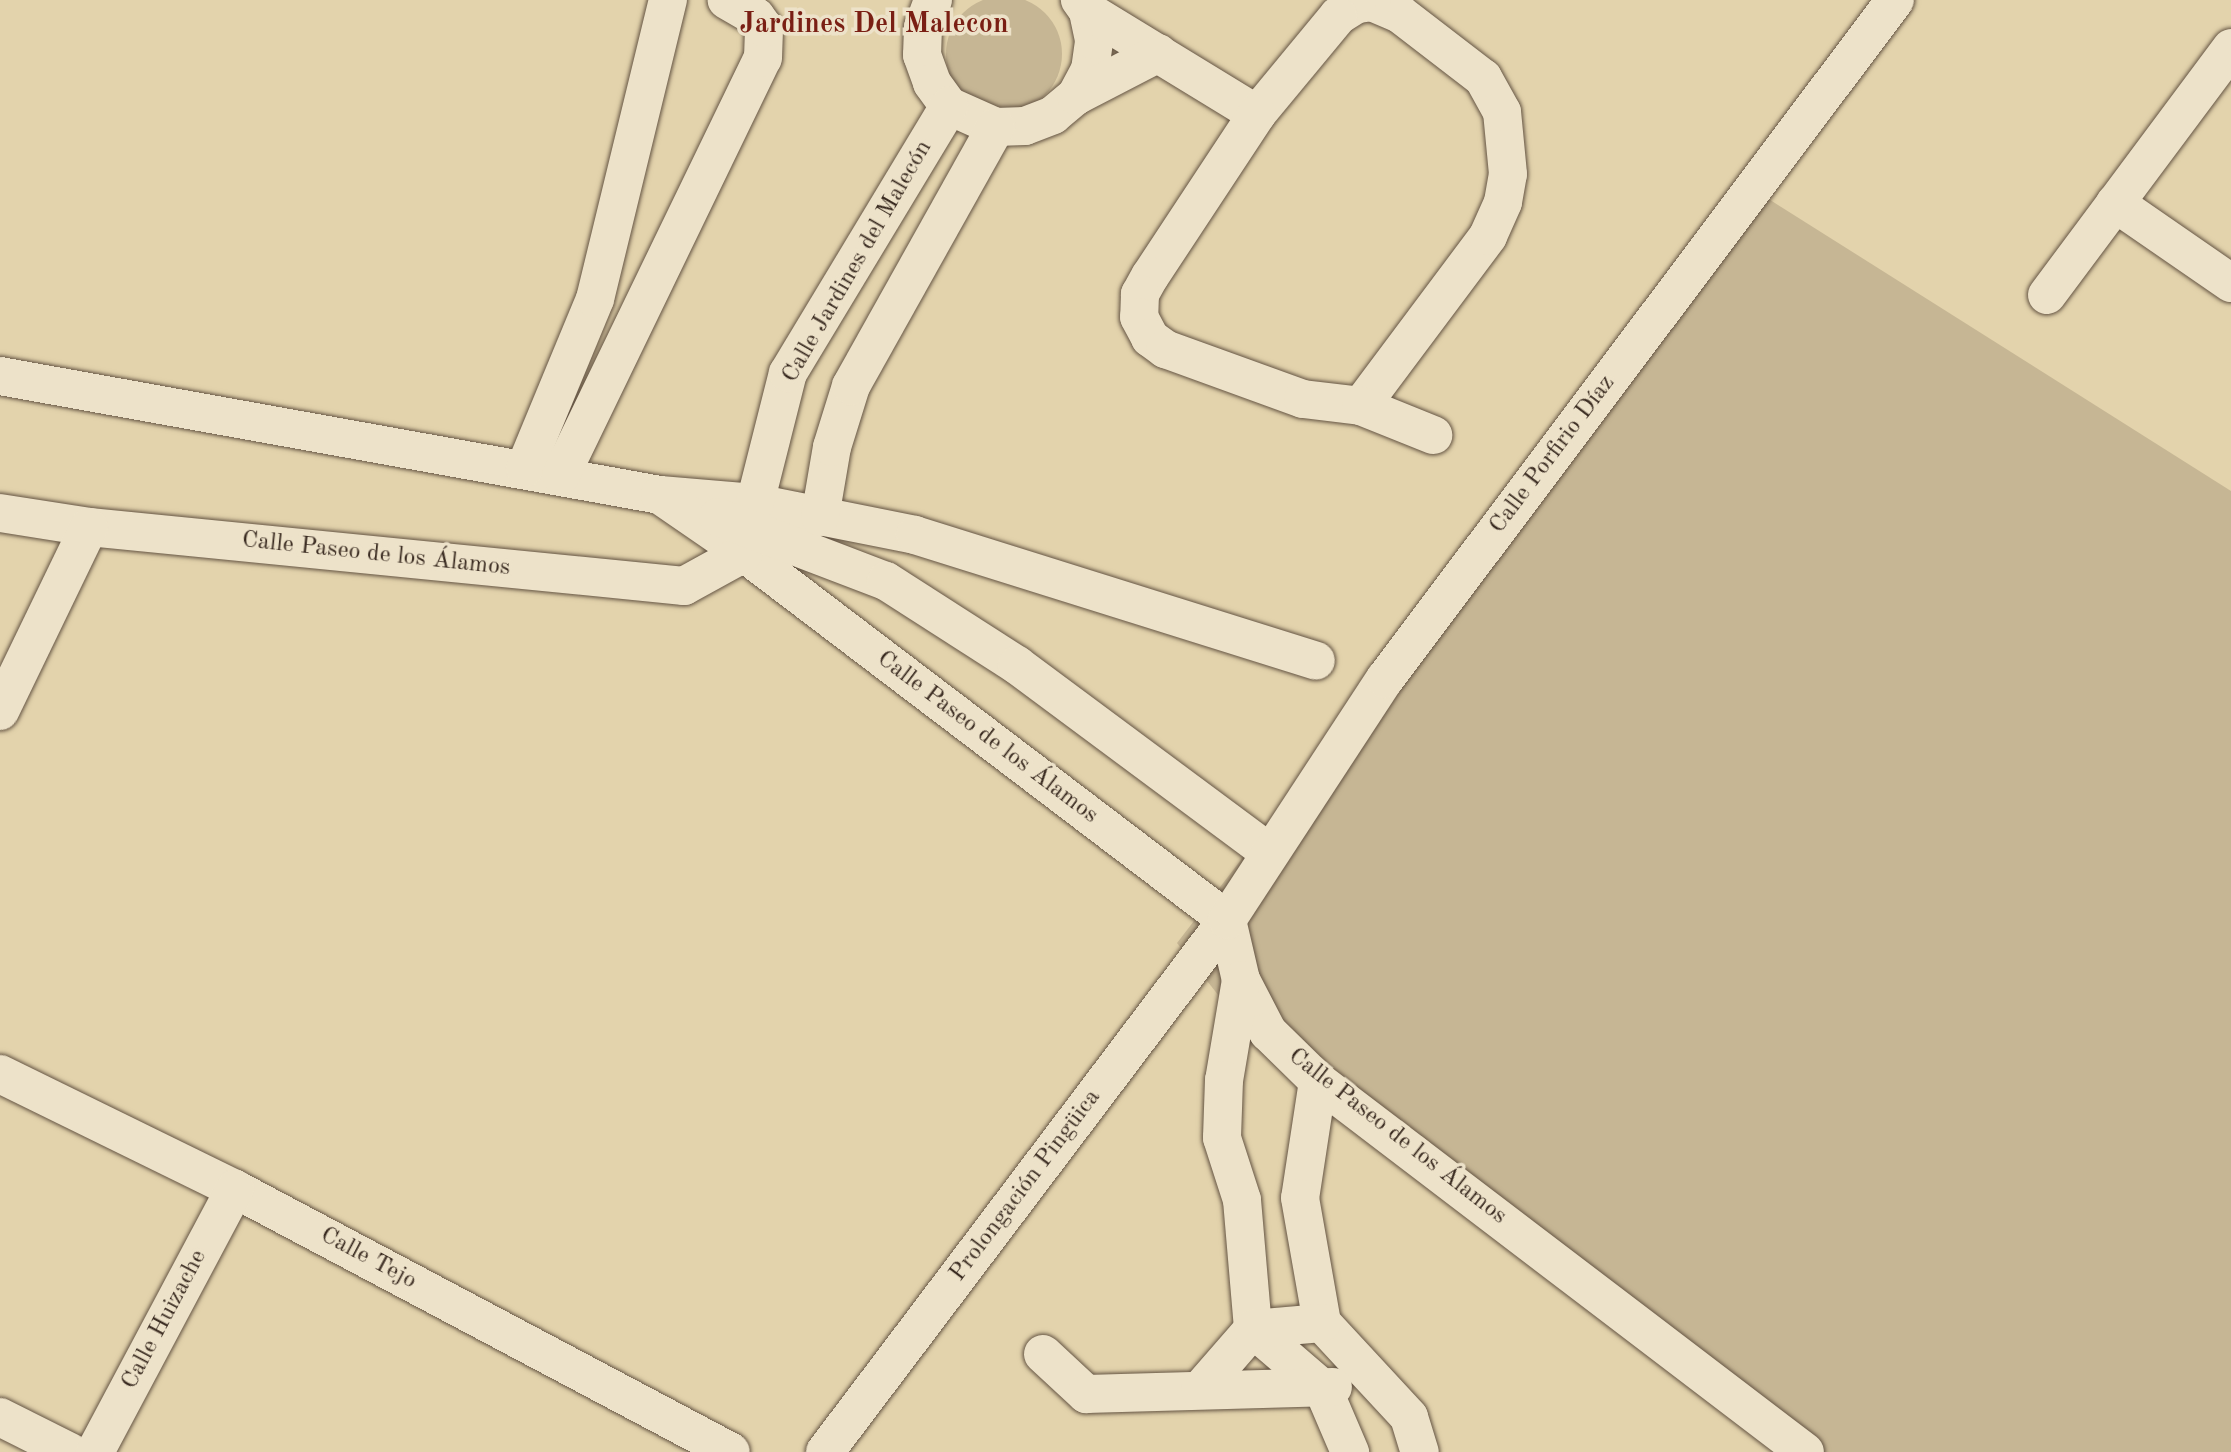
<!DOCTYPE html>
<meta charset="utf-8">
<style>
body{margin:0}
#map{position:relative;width:2231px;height:1452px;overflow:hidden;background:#e3d3ac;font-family:"Old Standard TT",serif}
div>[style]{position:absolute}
.green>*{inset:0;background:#c6b694}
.round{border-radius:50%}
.roads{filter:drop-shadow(0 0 2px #645443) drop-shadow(0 0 2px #645443)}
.minor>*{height:38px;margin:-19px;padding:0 19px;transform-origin:19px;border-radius:19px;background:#ede2c9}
span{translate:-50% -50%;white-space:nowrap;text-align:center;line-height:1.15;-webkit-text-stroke:7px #ede2c9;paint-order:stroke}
.street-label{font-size:24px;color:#392a20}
.quarter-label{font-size:28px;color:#7a1f14;font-weight:700}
</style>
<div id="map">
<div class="green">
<i class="round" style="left:946px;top:-4px;width:116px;height:116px"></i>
<i style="clip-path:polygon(1756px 191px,2231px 491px,2231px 1452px,1806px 1452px,1238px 1020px,1177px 943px)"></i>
</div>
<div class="roads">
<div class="minor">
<i style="left:933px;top:0;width:29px;rotate:110deg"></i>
<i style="left:923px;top:27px;width:28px;rotate:92deg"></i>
<i style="left:922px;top:55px;width:30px;rotate:70deg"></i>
<i style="left:932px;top:83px;width:29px;rotate:54deg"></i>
<i style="left:949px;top:106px;width:51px;rotate:24.1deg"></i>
<i style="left:996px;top:127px;width:29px;rotate:-2deg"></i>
<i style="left:1025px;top:126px;width:30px;rotate:-21deg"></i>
<i style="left:1053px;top:115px;width:30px;rotate:-40deg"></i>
<i style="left:1076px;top:96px;width:30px;rotate:-62deg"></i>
<i style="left:1090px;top:70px;width:30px;rotate:-82deg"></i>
<i style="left:1094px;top:40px;width:30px;rotate:-102deg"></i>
<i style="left:1088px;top:11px;width:14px;rotate:-126deg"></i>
<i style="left:1088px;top:11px;width:198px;rotate:31.4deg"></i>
<i style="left:1076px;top:96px;width:93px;rotate:-27.4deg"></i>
<i style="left:2115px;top:203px;width:141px;rotate:34.6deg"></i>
<i style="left:2047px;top:295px;width:308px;rotate:-53.3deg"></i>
<i style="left:0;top:376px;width:671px;rotate:10.22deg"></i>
<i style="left:660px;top:495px;width:95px;rotate:4.8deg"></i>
<i style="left:755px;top:503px;width:163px;rotate:11.3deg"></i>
<i style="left:915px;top:535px;width:420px;rotate:17.4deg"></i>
<i style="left:1361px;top:406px;width:212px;rotate:-53.2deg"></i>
<i style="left:1488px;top:236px;width:37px;rotate:-66deg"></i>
<i style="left:1503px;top:202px;width:28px;rotate:-80deg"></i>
<i style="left:1508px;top:174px;width:62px;rotate:-95.5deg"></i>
<i style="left:1502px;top:112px;width:39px;rotate:-119deg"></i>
<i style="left:1483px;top:78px;width:105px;rotate:-142.4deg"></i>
<i style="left:1400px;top:14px;width:30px;rotate:-157deg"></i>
<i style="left:1372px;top:2px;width:15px;rotate:172deg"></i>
<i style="left:1357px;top:4px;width:22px;rotate:148deg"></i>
<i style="left:1338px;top:16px;width:127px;rotate:129.6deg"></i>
<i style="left:1257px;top:114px;width:194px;rotate:123.4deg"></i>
<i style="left:1150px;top:276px;width:21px;rotate:119deg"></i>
<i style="left:1140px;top:294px;width:23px;rotate:92deg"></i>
<i style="left:1139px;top:317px;width:24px;rotate:62deg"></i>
<i style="left:1150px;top:338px;width:19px;rotate:36deg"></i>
<i style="left:1165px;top:349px;width:147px;rotate:19.9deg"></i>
<i style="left:1303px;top:399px;width:58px;rotate:6.9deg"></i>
<i style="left:1361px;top:406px;width:78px;rotate:21.9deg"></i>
<i style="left:525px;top:468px;width:183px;rotate:-67.5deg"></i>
<i style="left:595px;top:299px;width:308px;rotate:-76.3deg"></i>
<i style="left:561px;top:475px;width:463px;rotate:-64.2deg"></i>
<i style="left:763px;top:58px;width:30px;rotate:-88deg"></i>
<i style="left:764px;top:28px;width:14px;rotate:-126deg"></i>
<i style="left:756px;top:17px;width:34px;rotate:-150deg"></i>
<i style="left:660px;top:495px;width:102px;rotate:34.6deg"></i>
<i style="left:744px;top:553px;width:607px;rotate:37.23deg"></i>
<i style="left:1227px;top:920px;width:62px;rotate:76.9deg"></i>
<i style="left:1241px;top:980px;width:59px;rotate:62.6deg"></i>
<i style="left:1268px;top:1032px;width:70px;rotate:44.4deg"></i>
<i style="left:1318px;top:1081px;width:612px;rotate:37.3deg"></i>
<i style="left:755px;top:503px;width:134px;rotate:-75.8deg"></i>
<i style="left:788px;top:373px;width:312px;rotate:-58.9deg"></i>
<i style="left:0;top:513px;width:90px;rotate:8.9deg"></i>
<i style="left:89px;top:527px;width:598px;rotate:5.66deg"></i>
<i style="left:684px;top:586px;width:68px;rotate:-28.8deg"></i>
<i style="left:718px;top:517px;width:180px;rotate:20.9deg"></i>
<i style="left:886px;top:581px;width:156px;rotate:32.7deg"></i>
<i style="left:1017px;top:665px;width:315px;rotate:36.6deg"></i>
<i style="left:820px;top:517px;width:71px;rotate:-80.3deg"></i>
<i style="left:832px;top:447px;width:64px;rotate:-72.7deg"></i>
<i style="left:851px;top:386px;width:297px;rotate:-60.8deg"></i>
<i style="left:0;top:711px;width:204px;rotate:-64.2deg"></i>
<i style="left:1241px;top:980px;width:101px;rotate:99.6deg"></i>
<i style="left:1224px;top:1080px;width:58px;rotate:92deg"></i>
<i style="left:1222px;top:1138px;width:65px;rotate:72.1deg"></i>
<i style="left:1242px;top:1200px;width:129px;rotate:85.1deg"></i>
<i style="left:1253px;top:1329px;width:92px;rotate:40.6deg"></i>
<i style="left:1323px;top:1389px;width:69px;rotate:66.8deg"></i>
<i style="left:0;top:1074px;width:262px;rotate:26.1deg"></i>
<i style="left:235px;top:1189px;width:561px;rotate:27.93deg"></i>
<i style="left:1318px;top:1081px;width:118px;rotate:98.7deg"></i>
<i style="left:1300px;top:1198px;width:127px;rotate:80deg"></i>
<i style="left:1322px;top:1323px;width:128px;rotate:47.2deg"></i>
<i style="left:1409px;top:1417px;width:37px;rotate:73deg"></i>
<i style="left:1043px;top:1354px;width:59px;rotate:42.9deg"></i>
<i style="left:1086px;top:1394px;width:247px;rotate:-1.6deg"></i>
<i style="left:1200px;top:1390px;width:81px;rotate:-49deg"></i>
<i style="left:1253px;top:1329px;width:69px;rotate:-5deg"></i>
<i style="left:0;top:1417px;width:78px;rotate:26.6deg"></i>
<i style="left:95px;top:1452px;width:298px;rotate:-62deg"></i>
<i style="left:825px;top:1452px;width:667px;rotate:-52.92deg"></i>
<i style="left:1227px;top:920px;width:288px;rotate:-56.8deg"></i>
<i style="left:1385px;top:679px;width:849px;rotate:-53.09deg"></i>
</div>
</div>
<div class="street-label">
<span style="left:858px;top:262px;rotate:-60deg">Calle Jardines del Malecón</span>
<span style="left:1553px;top:455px;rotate:-53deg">Calle Porfirio Díaz</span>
<span style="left:376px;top:555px;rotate:6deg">Calle Paseo de los Álamos</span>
<span style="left:987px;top:738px;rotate:37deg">Calle Paseo de los Álamos</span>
<span style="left:1397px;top:1137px;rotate:38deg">Calle Paseo de los Álamos</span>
<span style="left:1026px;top:1186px;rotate:-53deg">Prolongación Pingüica</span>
<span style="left:368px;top:1259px;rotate:28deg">Calle Tejo</span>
<span style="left:165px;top:1320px;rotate:-62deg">Calle Huizache</span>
</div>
<div class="quarter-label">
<span style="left:874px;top:25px">Jardines Del Malecon</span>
</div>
</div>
